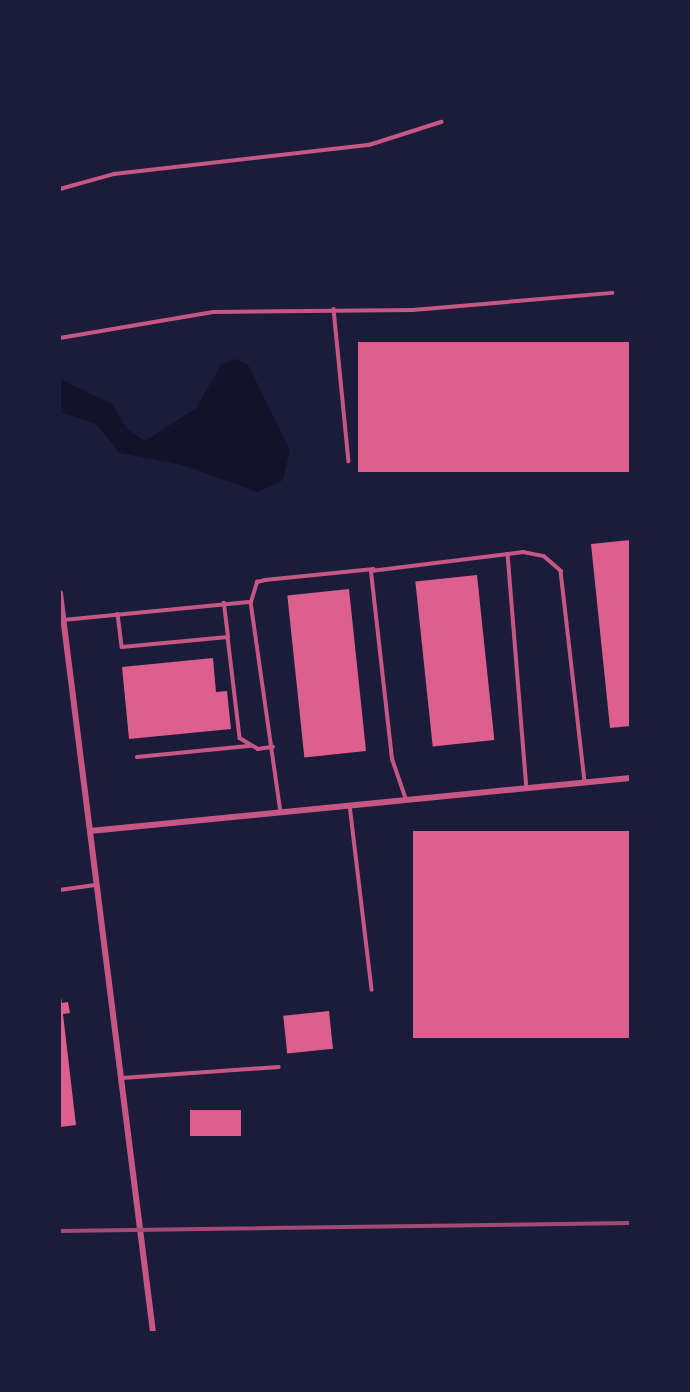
<!DOCTYPE html>
<style>
body{margin:0}
#map{position:relative;width:690px;height:1392px;overflow:hidden;background:#1b1b3a;font-family:"Noto Serif",serif}
div>[style]{position:absolute}
.water>*{inset:0;background:#12122b}
.building>*{inset:0;background:#dd5f8e;transform-origin:0 0}
.service>*{height:3.5px;margin:-1.75px;padding:0 1.75px;transform-origin:1.75px;border-radius:1.75px;background:#c65784}
.minor>*{height:6px;margin:-3px;padding:0 3px;transform-origin:3px;border-radius:3px;background:#c65784}
.rail>*{height:3.5px;margin:-1.75px;padding:0 1.75px;transform-origin:1.75px;border-radius:1.75px;background:#a44b75}
span{translate:-50% -50%;white-space:nowrap;text-align:center;line-height:1.15;-webkit-text-stroke:5px #1b1b3a;paint-order:stroke}
.frame{position:absolute;inset:0;border:61px solid #1b1b3a;pointer-events:none}
</style>
<div id="map">
<div class="water">
<i style="clip-path:polygon(235px 359px,248px 365px,290px 450px,283px 480px,258px 492px,182px 465px,120px 453px,95px 423px,60px 412px,60px 379px,112px 404px,127px 429px,145px 441px,196px 408px,221px 365px)"></i>
</div>
<div class="building">
<i style="left:630px;top:342px;width:130px;height:272px;rotate:90deg"></i>
<i style="clip-path:polygon(630px 540px,630px 726px,610px 728px,591px 544px)"></i>
<i style="left:477px;top:575px;width:166px;height:62px;rotate:84deg"></i>
<i style="left:349px;top:589px;width:163px;height:62px;rotate:84deg"></i>
<i style="clip-path:polygon(213px 658px,216px 692px,227px 691px,231px 729px,129px 739px,122px 667px)"></i>
<i style="left:630px;top:831px;width:207px;height:217px;rotate:90deg"></i>
<i style="clip-path:polygon(60px 992px,62px 1003px,68px 1002px,70px 1013px,63px 1014px,76px 1125px,60px 1127px)"></i>
<i style="left:329px;top:1011px;width:38px;height:46px;rotate:84deg"></i>
<i style="left:190px;top:1110px;width:51px;height:26px"></i>
</div>
<div class="service">
<i style="left:60px;top:189px;width:56px;rotate:-15.5deg"></i>
<i style="left:114px;top:174px;width:257px;rotate:-6.5deg"></i>
<i style="left:369px;top:145px;width:76px;rotate:-17.7deg"></i>
<i style="left:334px;top:309px;width:153px;rotate:84.4deg"></i>
<i style="left:60px;top:338px;width:155px;rotate:-9.6deg"></i>
<i style="left:213px;top:312px;width:200px;rotate:-0.6deg"></i>
<i style="left:413px;top:310px;width:200px;rotate:-4.9deg"></i>
<i style="left:508px;top:554px;width:235px;rotate:85.4deg"></i>
<i style="left:251px;top:602px;width:21px;rotate:-73deg"></i>
<i style="left:257px;top:582px;width:8px;rotate:-14deg"></i>
<i style="left:265px;top:580px;width:109px;rotate:-5.8deg"></i>
<i style="left:118px;top:614px;width:33px;rotate:83deg"></i>
<i style="left:122px;top:647px;width:106px;rotate:-5.4deg"></i>
<i style="left:228px;top:637px;width:34px;rotate:-97deg"></i>
<i style="left:63px;top:620px;width:189px;rotate:-5.5deg"></i>
<i style="left:251px;top:602px;width:212px;rotate:81.9deg"></i>
<i style="left:228px;top:637px;width:102px;rotate:83.2deg"></i>
<i style="left:240px;top:738px;width:21px;rotate:31deg"></i>
<i style="left:258px;top:749px;width:15px;rotate:-8deg"></i>
<i style="left:137px;top:757px;width:114px;rotate:-5.6deg"></i>
<i style="left:406px;top:800px;width:43px;rotate:-108.9deg"></i>
<i style="left:392px;top:759px;width:189px;rotate:-96.4deg"></i>
<i style="left:371px;top:571px;width:153px;rotate:-7.1deg"></i>
<i style="left:523px;top:552px;width:21px;rotate:11deg"></i>
<i style="left:544px;top:556px;width:23px;rotate:41deg"></i>
<i style="left:561px;top:571px;width:211px;rotate:83.5deg"></i>
<i style="left:350px;top:805px;width:186px;rotate:83.2deg"></i>
<i style="left:60px;top:890px;width:37px;rotate:-8deg"></i>
<i style="left:122px;top:1078px;width:157px;rotate:-4deg"></i>
</div>
<div class="minor">
<i style="left:60px;top:593px;width:745px;rotate:82.83deg"></i>
<i style="left:90px;top:831px;width:543px;rotate:-5.61deg"></i>
</div>
<div class="rail">
<i style="left:60px;top:1231px;width:570px;rotate:-0.8deg"></i>
</div>
<div class="frame"></div>
</div>
